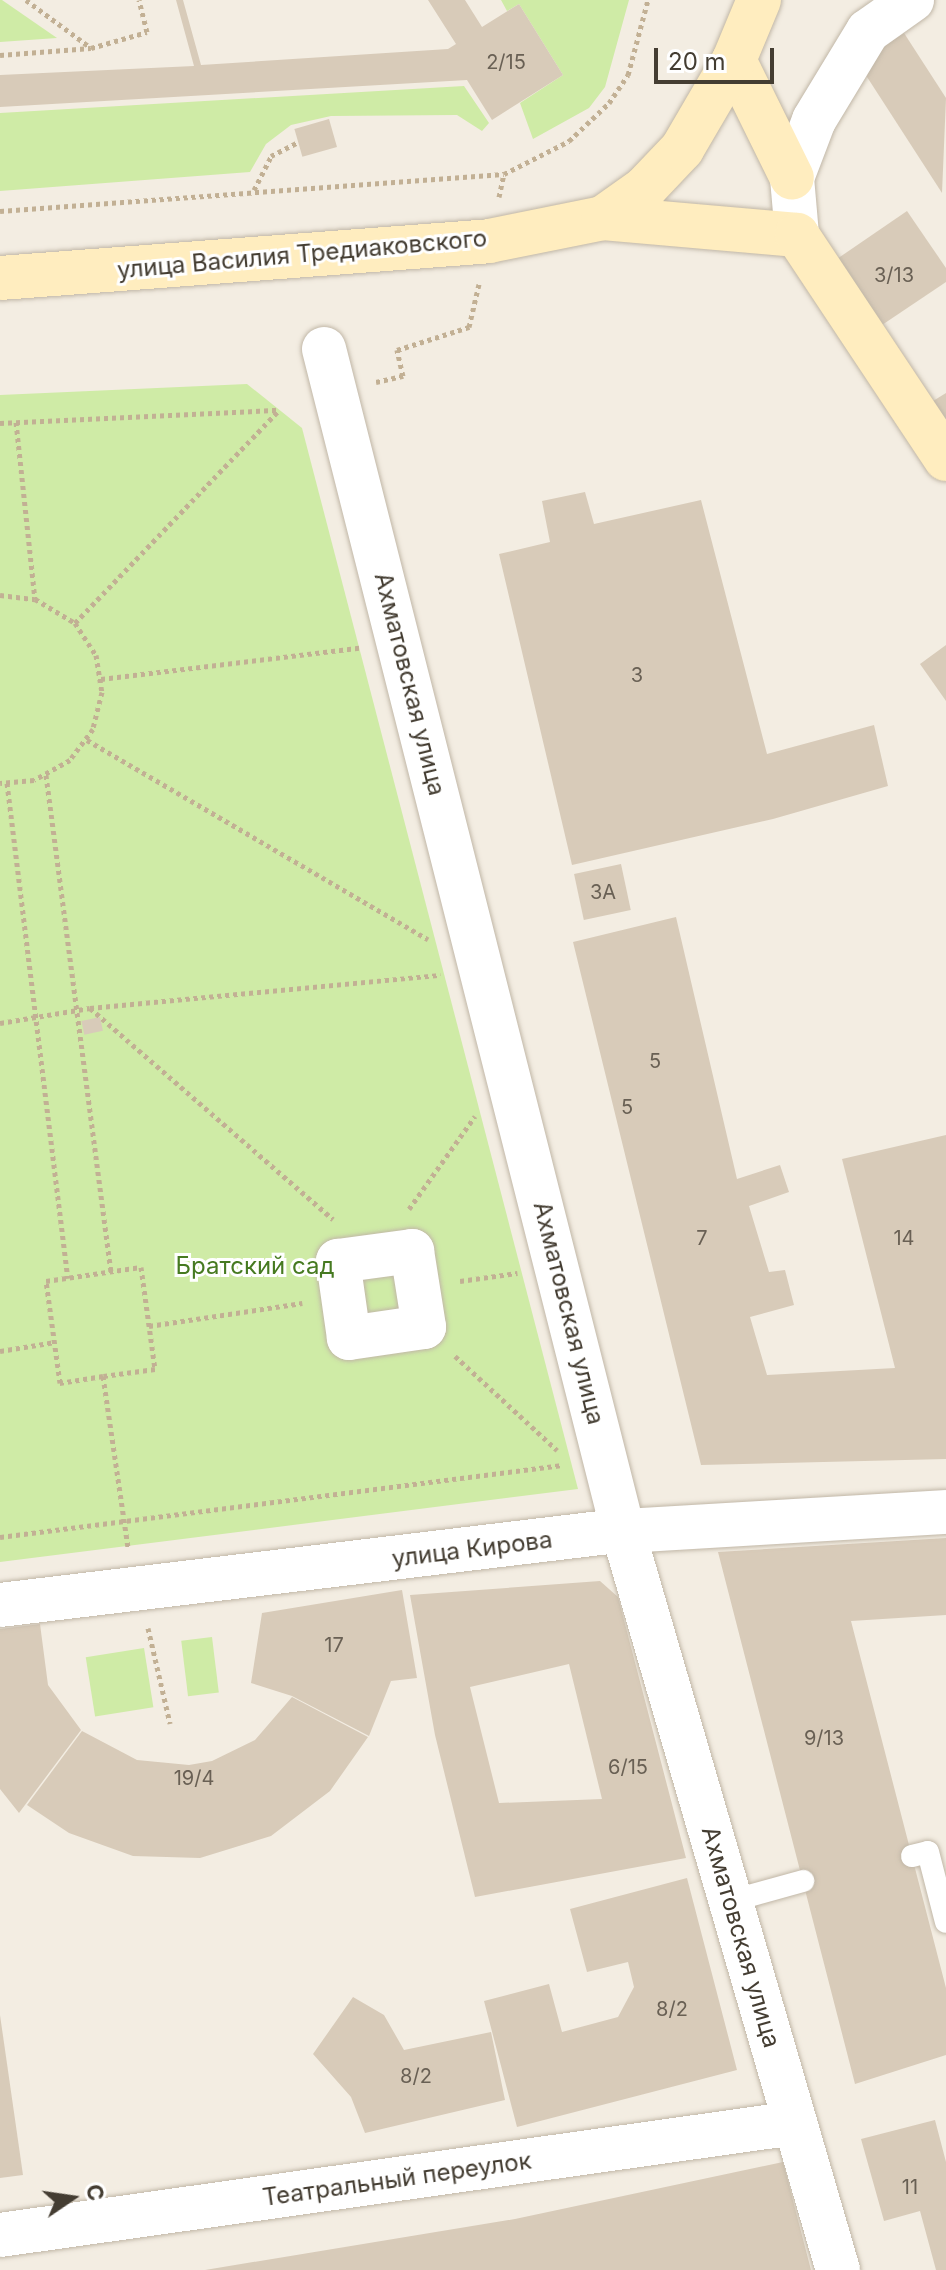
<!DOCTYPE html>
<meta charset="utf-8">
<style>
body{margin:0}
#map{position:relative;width:946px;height:2270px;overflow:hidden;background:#f3ede2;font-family:Inter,sans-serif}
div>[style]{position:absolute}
.green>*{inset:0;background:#cfeba6;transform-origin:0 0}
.building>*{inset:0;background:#d8cbb9;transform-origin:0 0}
.path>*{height:5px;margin-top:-2.5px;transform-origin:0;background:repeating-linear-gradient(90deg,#c2b094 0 4px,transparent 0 8px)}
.roads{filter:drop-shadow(0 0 2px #c1b7a7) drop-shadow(0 0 2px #c1b7a7)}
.lane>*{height:22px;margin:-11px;padding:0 11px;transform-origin:11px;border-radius:11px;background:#fff}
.street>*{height:44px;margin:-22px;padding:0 22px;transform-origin:22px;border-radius:22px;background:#fff}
.secondary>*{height:44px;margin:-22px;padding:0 22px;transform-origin:22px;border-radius:22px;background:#ffedbf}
span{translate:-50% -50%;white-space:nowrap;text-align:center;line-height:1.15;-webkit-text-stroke:6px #fff;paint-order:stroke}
.number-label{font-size:20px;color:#696054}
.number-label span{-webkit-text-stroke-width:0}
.street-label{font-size:24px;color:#443d32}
.park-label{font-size:24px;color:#467a21}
.north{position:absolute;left:32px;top:2158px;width:80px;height:80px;-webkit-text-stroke:6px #fff;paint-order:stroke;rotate:77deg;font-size:22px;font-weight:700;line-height:32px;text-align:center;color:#443d32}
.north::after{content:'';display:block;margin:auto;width:28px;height:36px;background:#443d32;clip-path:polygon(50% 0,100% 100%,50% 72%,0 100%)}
.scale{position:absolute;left:654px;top:48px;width:120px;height:36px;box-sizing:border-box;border:4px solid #443d32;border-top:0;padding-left:10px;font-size:24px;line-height:28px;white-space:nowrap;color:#443d32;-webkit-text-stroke:6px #fff;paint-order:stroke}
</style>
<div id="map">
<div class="green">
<i style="clip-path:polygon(0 0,2px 0,57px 38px,0 42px)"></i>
<i style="clip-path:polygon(501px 0,629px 0,605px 87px,589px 108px,533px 139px,520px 103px,563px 75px,519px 4px,507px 11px)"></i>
<i style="clip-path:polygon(464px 86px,489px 123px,482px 131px,457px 115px,331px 116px,291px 125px,266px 144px,250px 172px,0 191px,0 113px)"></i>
<i style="clip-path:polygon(247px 384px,302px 428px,578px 1489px,0 1562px,0 395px)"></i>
<i style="left:212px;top:1637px;width:56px;height:31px;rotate:83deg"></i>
<i style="left:144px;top:1648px;width:60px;height:59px;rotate:81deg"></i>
</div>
<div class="building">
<i style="clip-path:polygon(176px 0,183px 0,201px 65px,448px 49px,456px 44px,428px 0,465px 0,482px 27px,519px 4px,563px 75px,492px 120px,467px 80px,0 107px,0 75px,194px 66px)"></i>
<i style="clip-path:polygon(904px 33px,946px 98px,942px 193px,858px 63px)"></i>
<i style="left:329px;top:119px;width:29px;height:36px;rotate:74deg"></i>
<i style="clip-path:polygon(907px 211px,946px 268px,946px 282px,879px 327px,834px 261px)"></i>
<i style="clip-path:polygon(946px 393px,946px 420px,933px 401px)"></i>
<i style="clip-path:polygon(585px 492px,594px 524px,701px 500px,767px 754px,874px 725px,888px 786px,773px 819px,572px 865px,499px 554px,550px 542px,542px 501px)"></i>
<i style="clip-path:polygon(946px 645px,946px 701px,920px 664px)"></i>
<i style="left:621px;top:864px;width:47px;height:48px;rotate:78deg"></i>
<i style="clip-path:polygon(676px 917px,737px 1179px,780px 1165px,789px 1192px,749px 1206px,769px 1272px,785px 1270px,794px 1305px,750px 1317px,767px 1375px,895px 1368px,842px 1159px,946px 1135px,946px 1459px,701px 1465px,573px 942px)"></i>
<i style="left:100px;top:1017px;width:14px;height:19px;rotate:78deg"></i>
<i style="clip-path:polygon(946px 1538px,946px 1615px,851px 1621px,946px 1988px,946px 2055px,855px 2084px,718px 1552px)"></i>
<i style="clip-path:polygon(evenodd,600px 1581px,618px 1597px,686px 1858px,475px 1897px,435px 1735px,410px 1595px,600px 1581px,569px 1664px,602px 1799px,499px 1803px,470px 1687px,569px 1664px)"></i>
<i style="clip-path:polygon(402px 1590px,417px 1678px,391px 1681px,369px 1736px,292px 1696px,251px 1683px,262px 1613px)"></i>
<i style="clip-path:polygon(40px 1624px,48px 1685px,81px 1730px,19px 1813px,0 1789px,0 1629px)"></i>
<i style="clip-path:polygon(292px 1697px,368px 1737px,330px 1791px,271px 1836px,200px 1858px,133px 1856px,69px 1833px,27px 1805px,82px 1731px,137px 1760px,189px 1765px,212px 1761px,255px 1740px)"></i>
<i style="clip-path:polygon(687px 1878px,737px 2070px,517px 2127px,484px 2001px,549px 1984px,562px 2032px,618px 2017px,634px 1987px,628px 1962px,587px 1972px,570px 1909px)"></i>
<i style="clip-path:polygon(353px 1997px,384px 2015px,404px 2050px,491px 2032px,505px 2100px,365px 2133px,351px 2097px,313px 2054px)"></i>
<i style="clip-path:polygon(0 2015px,23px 2175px,0 2178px)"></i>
<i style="clip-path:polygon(935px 2120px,946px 2162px,946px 2270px,936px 2270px,920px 2211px,884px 2221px,861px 2139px)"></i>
<i style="clip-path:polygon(783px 2162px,811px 2270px,205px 2270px,515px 2219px)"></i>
</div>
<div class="path">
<i style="left:26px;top:0;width:81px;rotate:36.4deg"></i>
<i style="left:91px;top:48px;width:58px;rotate:-15.9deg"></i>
<i style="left:147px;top:32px;width:33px;rotate:-104deg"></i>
<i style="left:0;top:55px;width:91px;rotate:-4.4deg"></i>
<i style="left:254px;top:190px;width:38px;rotate:-63deg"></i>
<i style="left:271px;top:156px;width:29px;rotate:-27deg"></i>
<i style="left:499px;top:197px;width:24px;rotate:-78deg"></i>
<i style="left:0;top:211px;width:505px;rotate:-4.2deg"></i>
<i style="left:504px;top:174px;width:73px;rotate:-26.9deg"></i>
<i style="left:569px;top:141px;width:55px;rotate:-43.5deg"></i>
<i style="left:609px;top:103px;width:34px;rotate:-56deg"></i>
<i style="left:628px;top:75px;width:78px;rotate:-75.1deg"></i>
<i style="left:376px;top:382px;width:28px;rotate:-13deg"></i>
<i style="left:403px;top:376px;width:27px;rotate:-103deg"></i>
<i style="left:397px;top:350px;width:76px;rotate:-17.7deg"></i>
<i style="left:469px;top:327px;width:44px;rotate:-76.9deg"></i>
<i style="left:16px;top:422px;width:178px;rotate:83.9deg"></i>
<i style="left:0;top:423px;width:279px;rotate:-2.7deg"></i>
<i style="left:0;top:595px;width:35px;rotate:7deg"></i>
<i style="left:35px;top:599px;width:47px;rotate:31deg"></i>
<i style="left:75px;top:623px;width:38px;rotate:57deg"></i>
<i style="left:96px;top:655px;width:37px;rotate:81deg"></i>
<i style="left:102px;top:692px;width:38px;rotate:104deg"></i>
<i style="left:93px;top:729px;width:39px;rotate:127deg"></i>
<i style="left:70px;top:760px;width:41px;rotate:150.9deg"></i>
<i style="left:34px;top:780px;width:34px;rotate:175deg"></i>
<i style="left:75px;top:623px;width:295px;rotate:-46.2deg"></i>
<i style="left:101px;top:679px;width:260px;rotate:-6.9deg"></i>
<i style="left:87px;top:740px;width:395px;rotate:30.3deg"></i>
<i style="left:46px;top:775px;width:501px;rotate:82.55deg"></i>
<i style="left:7px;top:783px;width:499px;rotate:83deg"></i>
<i style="left:90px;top:1008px;width:322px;rotate:41deg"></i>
<i style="left:0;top:1023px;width:91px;rotate:-9.5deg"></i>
<i style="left:90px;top:1008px;width:352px;rotate:-5.4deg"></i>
<i style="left:409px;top:1209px;width:114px;rotate:-54.6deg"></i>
<i style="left:460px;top:1281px;width:58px;rotate:-8deg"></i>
<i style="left:149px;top:1326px;width:155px;rotate:-8.5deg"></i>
<i style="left:0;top:1351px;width:56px;rotate:-9.3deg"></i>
<i style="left:455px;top:1356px;width:139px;rotate:42.7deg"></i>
<i style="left:103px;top:1376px;width:44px;rotate:170.8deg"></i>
<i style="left:60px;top:1383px;width:103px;rotate:-97.8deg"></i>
<i style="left:46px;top:1281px;width:96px;rotate:-8.4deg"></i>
<i style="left:141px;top:1267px;width:103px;rotate:82.2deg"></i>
<i style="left:155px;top:1369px;width:52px;rotate:172.3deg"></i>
<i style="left:103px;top:1376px;width:174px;rotate:81.7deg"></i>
<i style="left:0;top:1537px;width:567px;rotate:-7.3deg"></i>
<i style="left:148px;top:1628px;width:98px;rotate:77deg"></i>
</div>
<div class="roads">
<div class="lane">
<i style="left:912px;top:1856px;width:16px;rotate:-14deg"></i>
<i style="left:928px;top:1852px;width:72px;rotate:75.6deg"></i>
<i style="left:731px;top:1901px;width:75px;rotate:-15.5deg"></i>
</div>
<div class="street">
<i style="left:797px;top:235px;width:57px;rotate:-95deg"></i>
<i style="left:792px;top:178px;width:62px;rotate:-69.2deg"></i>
<i style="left:814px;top:120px;width:104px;rotate:-58.8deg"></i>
<i style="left:868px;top:31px;width:54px;rotate:-35.2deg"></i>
<i style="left:324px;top:349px;width:1219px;rotate:75.8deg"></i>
<i style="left:623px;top:1531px;width:770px;rotate:73.78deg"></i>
<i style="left:412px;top:1251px;width:77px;rotate:81deg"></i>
<i style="left:424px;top:1327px;width:76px;rotate:171.7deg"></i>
<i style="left:349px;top:1338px;width:78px;rotate:-98.1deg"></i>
<i style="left:338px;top:1261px;width:75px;rotate:-7.7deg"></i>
<i style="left:0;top:1605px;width:613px;rotate:-6.84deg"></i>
<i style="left:609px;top:1532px;width:338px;rotate:-3.4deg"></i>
<i style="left:0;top:2235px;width:803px;rotate:-8.02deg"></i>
</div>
<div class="secondary">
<i style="left:734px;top:60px;width:131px;rotate:63.8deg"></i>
<i style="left:603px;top:218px;width:52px;rotate:-35.5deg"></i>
<i style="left:645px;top:188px;width:54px;rotate:-46.5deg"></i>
<i style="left:682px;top:149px;width:103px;rotate:-59.7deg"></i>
<i style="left:734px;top:60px;width:65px;rotate:-67.4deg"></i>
<i style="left:0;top:278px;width:490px;rotate:-4.3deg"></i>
<i style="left:489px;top:241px;width:116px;rotate:-11.4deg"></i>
<i style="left:603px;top:218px;width:195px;rotate:5deg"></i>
<i style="left:797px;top:235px;width:269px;rotate:56.4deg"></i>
</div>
</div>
<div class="number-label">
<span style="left:506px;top:62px">2/15</span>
<span style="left:894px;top:275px">3/13</span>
<span style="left:637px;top:675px">3</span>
<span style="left:603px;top:892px">3А</span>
<span style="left:655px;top:1061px">5</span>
<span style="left:627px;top:1107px">5</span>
<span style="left:702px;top:1238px">7</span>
<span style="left:904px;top:1238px">14</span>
<span style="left:334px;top:1645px">17</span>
<span style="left:824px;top:1738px">9/13</span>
<span style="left:628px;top:1767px">6/15</span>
<span style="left:194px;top:1778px">19/4</span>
<span style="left:672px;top:2009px">8/2</span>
<span style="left:416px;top:2076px">8/2</span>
<span style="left:910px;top:2187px">11</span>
</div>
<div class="street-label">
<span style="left:302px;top:254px;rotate:-5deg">улица Василия Тредиаковского</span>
<span style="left:410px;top:684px;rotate:76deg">Ахматовская улица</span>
<span style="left:569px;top:1313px;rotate:76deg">Ахматовская улица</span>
<span style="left:472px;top:1549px;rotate:-7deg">улица Кирова</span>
<span style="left:741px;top:1937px;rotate:74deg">Ахматовская улица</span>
<span style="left:397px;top:2179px;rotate:-8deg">Театральный переулок</span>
</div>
<div class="park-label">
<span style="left:255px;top:1266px">Братский сад</span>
</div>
<div class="north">С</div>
<div class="scale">20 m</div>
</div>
